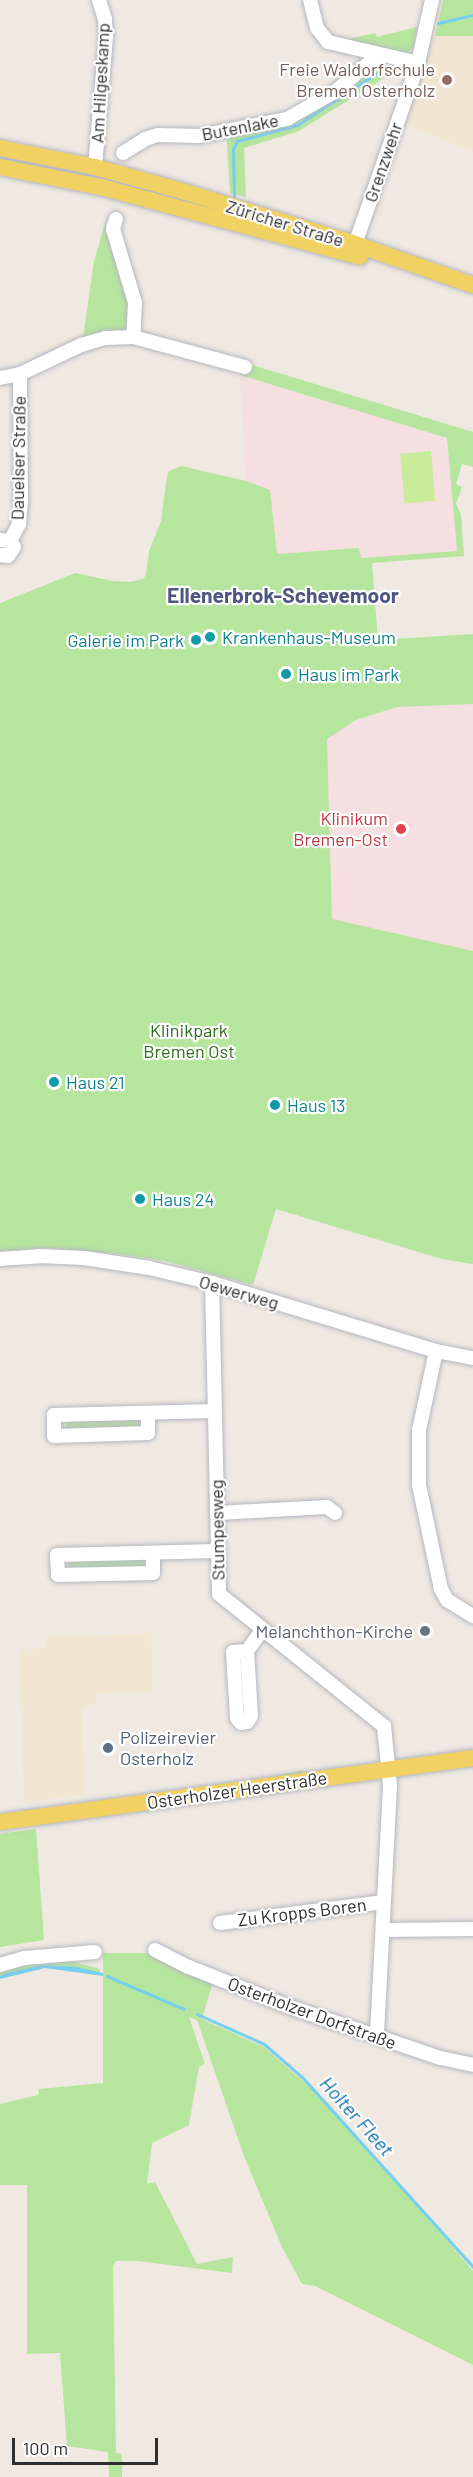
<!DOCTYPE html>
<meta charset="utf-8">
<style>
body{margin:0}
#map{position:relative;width:473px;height:2477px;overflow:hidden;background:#efe9e1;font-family:Barlow,sans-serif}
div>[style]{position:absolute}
.education>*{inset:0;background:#f0e6d1}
.medical>*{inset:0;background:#f5dfe0}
.green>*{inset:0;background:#b6e59e;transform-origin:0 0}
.pitch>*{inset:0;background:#c9ec9a;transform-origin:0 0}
.water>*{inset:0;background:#75cff0}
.stream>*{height:3px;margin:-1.5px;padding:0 1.5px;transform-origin:1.5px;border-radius:1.5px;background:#75cff0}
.roads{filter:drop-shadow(0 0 2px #b4b7c1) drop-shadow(0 0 2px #b4b7c1)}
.minor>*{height:14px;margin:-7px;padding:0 7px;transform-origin:7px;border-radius:7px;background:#fff}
.major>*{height:16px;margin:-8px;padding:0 8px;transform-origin:8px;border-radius:8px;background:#f2d163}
.dots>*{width:16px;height:16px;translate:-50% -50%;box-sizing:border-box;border:3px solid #fff;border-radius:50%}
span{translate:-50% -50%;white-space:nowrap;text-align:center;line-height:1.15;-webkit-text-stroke:4.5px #fff;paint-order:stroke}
.education-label{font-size:18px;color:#785e54}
.right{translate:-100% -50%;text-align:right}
.street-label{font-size:18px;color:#2e2e2e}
.culture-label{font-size:18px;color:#0d838f}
.left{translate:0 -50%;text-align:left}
.health-label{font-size:18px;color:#be3a42}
.park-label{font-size:18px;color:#2c6e1b}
.worship-label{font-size:18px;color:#5b616d}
.service-label{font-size:18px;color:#4e5e75}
.water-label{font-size:20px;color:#0d6fa3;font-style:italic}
.quarter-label{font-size:21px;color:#4d5680;font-weight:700}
.scale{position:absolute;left:12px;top:2438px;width:146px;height:27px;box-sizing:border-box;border:3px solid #2e2e2e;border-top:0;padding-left:8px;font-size:18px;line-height:21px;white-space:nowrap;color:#2e2e2e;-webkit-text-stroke:4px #fff;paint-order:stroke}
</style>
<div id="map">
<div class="education">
<i style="clip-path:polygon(435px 36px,473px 36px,473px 152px,406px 124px)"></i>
<i style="clip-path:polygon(151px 1633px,153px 1691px,98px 1694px,96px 1703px,82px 1707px,84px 1794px,24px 1803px,19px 1650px,45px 1648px,45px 1637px)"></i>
</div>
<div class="medical">
<i style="clip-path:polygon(240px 375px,447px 438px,457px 552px,360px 558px,359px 548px,276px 554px,270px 490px,246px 481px)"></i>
<i style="clip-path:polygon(473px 704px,473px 951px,332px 920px,327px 739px,356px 720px,397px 707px)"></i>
</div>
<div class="green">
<i style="clip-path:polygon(443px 0,473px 0,473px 36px,435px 36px)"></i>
<i style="clip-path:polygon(417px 27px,413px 48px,406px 54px,345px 40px,375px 33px,377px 37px)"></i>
<i style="clip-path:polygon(366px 61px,397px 70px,299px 131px,244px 148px,246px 197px,230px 193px,226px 126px,281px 116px,306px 105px)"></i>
<i style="clip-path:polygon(105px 224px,132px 307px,132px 332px,118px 331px,83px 339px,94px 261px)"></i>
<i style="clip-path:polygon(239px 361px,473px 432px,473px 467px,462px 464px,456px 484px,462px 487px,456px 504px,461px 514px,464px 556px,372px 563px,378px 640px,473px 634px,473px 704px,397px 707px,356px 720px,327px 739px,332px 919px,473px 951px,473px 1264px,442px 1259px,276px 1209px,253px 1285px,165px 1261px,119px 1254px,48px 1248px,0 1251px,0 603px,75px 573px,112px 581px,130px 582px,143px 579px,146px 575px,149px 551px,161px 521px,167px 476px,169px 471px,181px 466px,246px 481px,270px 490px,277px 554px,359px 548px,361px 558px,457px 551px,447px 438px,240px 375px)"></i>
<i style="left:139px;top:1416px;width:14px;height:73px;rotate:90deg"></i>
<i style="left:143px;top:1557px;width:13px;height:74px;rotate:86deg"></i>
<i style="left:302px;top:1770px;width:4px;height:111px;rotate:76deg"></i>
<i style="clip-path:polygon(36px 1829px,44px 1940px,0 1947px,0 1834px)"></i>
<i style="clip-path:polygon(103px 1953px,156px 1953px,213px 1982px,202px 2019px,264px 2047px,328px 2103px,473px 2271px,473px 2365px,315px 2286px,302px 2284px,282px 2247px,244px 2156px,197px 2020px,189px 2017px,205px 2064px,199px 2067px,189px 2125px,152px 2143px,147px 2184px,155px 2182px,197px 2264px,233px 2257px,232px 2273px,139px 2261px,116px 2261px,113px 2266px,116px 2453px,122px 2454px,122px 2477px,109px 2477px,108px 2452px,67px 2446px,60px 2353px,27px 2354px,27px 2185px,0 2185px,0 2104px,38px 2095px,39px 2089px,103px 2083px)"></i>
<i style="clip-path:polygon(56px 1961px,74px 1962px,100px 1969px,100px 1972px,43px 1965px,0 1976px,0 1969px,21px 1964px)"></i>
</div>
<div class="pitch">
<i style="left:431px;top:451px;width:50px;height:31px;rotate:85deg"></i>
</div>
<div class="water">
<i style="clip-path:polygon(43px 1965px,77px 1967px,103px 1973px,103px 1976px,45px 1968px,0 1979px,0 1976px,6px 1973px)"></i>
</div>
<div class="stream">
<i style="left:438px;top:23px;width:36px;rotate:-13deg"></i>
<i style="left:234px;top:198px;width:49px;rotate:-91.2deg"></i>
<i style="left:233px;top:149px;width:9px;rotate:-63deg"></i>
<i style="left:237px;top:141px;width:62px;rotate:-14.9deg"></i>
<i style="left:297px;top:125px;width:108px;rotate:-33deg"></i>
<i style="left:107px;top:1976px;width:84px;rotate:23.2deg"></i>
<i style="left:197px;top:2014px;width:73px;rotate:24.1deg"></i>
<i style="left:264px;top:2044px;width:50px;rotate:41deg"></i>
<i style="left:302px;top:2077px;width:256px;rotate:48deg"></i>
</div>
<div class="roads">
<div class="minor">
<i style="left:310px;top:0;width:29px;rotate:76deg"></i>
<i style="left:317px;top:28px;width:18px;rotate:52deg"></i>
<i style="left:328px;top:42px;width:92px;rotate:13.1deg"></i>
<i style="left:123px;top:153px;width:26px;rotate:-32deg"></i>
<i style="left:145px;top:139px;width:14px;rotate:-17deg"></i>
<i style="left:158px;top:135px;width:41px;rotate:1.4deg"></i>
<i style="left:199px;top:136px;width:90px;rotate:-10.9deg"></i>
<i style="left:287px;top:119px;width:56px;rotate:-29.7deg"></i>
<i style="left:336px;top:91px;width:55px;rotate:-40.6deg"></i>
<i style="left:95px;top:167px;width:132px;rotate:-85.2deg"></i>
<i style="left:106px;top:35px;width:16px;rotate:-94deg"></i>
<i style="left:105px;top:19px;width:20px;rotate:-108deg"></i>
<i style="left:116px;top:219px;width:10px;rotate:107deg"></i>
<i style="left:113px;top:229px;width:77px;rotate:73.4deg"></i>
<i style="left:135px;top:303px;width:34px;rotate:93deg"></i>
<i style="left:352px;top:253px;width:201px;rotate:-70.8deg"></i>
<i style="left:418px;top:63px;width:65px;rotate:-77.5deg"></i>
<i style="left:0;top:378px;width:20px;rotate:-11deg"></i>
<i style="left:20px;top:374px;width:68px;rotate:-25.4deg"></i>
<i style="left:81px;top:345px;width:25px;rotate:-16deg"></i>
<i style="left:105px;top:338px;width:28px;rotate:-2deg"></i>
<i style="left:133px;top:337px;width:116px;rotate:15deg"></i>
<i style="left:0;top:540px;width:10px;rotate:6deg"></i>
<i style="left:10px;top:541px;width:7px;rotate:56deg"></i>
<i style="left:14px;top:547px;width:11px;rotate:124deg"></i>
<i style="left:8px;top:556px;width:8px;rotate:-173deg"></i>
<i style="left:10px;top:541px;width:19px;rotate:-62deg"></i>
<i style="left:19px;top:524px;width:25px;rotate:-85deg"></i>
<i style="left:21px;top:499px;width:125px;rotate:-90.5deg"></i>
<i style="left:0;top:1259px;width:39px;rotate:-4deg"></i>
<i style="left:39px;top:1256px;width:45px;rotate:2.5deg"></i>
<i style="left:84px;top:1258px;width:66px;rotate:8.7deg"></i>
<i style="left:149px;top:1268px;width:65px;rotate:13.4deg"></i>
<i style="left:212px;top:1283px;width:234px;rotate:16.9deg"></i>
<i style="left:436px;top:1351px;width:38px;rotate:11deg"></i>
<i style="left:212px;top:1283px;width:311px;rotate:88.7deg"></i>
<i style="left:219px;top:1594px;width:211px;rotate:38.7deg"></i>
<i style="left:384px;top:1726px;width:60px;rotate:84.3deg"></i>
<i style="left:390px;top:1786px;width:250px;rotate:93deg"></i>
<i style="left:436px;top:1351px;width:81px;rotate:102.1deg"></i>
<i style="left:419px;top:1430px;width:55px;rotate:90deg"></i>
<i style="left:419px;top:1485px;width:106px;rotate:78.1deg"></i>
<i style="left:441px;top:1589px;width:13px;rotate:61deg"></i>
<i style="left:447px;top:1600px;width:31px;rotate:32deg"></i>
<i style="left:148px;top:1413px;width:20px;rotate:90deg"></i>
<i style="left:148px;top:1433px;width:94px;rotate:178.2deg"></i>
<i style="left:54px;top:1436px;width:21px;rotate:-90deg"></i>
<i style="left:54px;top:1415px;width:160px;rotate:-1.4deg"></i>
<i style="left:217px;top:1513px;width:110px;rotate:-3.1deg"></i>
<i style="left:327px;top:1507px;width:10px;rotate:37deg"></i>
<i style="left:153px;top:1553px;width:20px;rotate:90deg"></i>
<i style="left:153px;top:1573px;width:95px;rotate:178.8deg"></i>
<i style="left:58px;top:1575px;width:20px;rotate:-93deg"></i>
<i style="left:57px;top:1555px;width:160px;rotate:-1.4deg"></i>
<i style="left:247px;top:1651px;width:14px;rotate:176deg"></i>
<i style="left:233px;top:1652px;width:66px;rotate:86.5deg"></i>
<i style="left:237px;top:1718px;width:6px;rotate:51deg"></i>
<i style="left:241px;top:1723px;width:6px;rotate:-9deg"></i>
<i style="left:247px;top:1722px;width:7px;rotate:-56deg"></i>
<i style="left:251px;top:1716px;width:65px;rotate:-93.5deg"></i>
<i style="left:247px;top:1651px;width:26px;rotate:-54deg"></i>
<i style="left:220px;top:1923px;width:165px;rotate:-7.3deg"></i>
<i style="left:383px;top:1930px;width:90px;rotate:-0.6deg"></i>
<i style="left:155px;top:1950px;width:38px;rotate:27deg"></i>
<i style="left:189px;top:1967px;width:105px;rotate:21.7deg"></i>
<i style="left:287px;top:2006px;width:163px;rotate:18.7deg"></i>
<i style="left:441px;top:2058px;width:33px;rotate:12deg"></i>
<i style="left:0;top:1965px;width:26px;rotate:-16deg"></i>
<i style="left:25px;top:1958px;width:70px;rotate:-4.9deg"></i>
</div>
<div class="major">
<i style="left:0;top:148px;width:97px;rotate:11.3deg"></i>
<i style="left:95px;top:167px;width:90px;rotate:15.4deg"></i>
<i style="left:182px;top:191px;width:181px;rotate:17deg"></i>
<i style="left:355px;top:244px;width:125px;rotate:19.2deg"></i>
<i style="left:0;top:167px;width:107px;rotate:11.3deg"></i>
<i style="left:105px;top:188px;width:264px;rotate:15.1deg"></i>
<i style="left:0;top:1822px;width:477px;rotate:-7.7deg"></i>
</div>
</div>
<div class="dots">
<i style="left:447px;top:80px;background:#8d6e63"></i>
<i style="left:210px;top:637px;background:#0f9aa8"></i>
<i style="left:196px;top:640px;background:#0f9aa8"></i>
<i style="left:286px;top:674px;background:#0f9aa8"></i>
<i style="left:401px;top:829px;background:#e0444e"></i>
<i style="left:54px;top:1082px;background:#0f9aa8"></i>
<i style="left:275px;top:1105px;background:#0f9aa8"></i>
<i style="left:140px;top:1199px;background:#0f9aa8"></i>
<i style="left:425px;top:1631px;background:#6b7280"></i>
<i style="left:108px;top:1748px;background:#5c6f8a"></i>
</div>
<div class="education-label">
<span class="right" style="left:435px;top:80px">Freie Waldorfschule<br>Bremen Osterholz</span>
</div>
<div class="street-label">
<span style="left:100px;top:83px;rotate:-87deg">Am Hilgeskamp</span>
<span style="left:240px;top:127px;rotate:-11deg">Butenlake</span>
<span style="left:383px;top:162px;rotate:-71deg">Grenzwehr</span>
<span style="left:285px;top:223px;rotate:17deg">Züricher Straße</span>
<span style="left:18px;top:458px;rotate:-89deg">Dauelser Straße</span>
<span style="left:239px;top:1292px;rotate:16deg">Oewerweg</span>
<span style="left:217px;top:1530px;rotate:-91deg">Stumpesweg</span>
<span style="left:237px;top:1790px;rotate:-8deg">Osterholzer Heerstraße</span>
<span style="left:302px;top:1912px;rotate:-7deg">Zu Kropps Boren</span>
<span style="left:312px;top:2013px;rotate:20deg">Osterholzer Dorfstraße</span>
</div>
<div class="culture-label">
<span class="left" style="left:222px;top:637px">Krankenhaus-Museum</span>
<span class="right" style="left:184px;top:640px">Galerie im Park</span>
<span class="left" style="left:298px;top:674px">Haus im Park</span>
<span class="left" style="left:66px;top:1082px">Haus 21</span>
<span class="left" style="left:287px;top:1105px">Haus 13</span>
<span class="left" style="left:152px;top:1199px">Haus 24</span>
</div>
<div class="health-label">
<span class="right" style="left:388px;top:829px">Klinikum<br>Bremen-Ost</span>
</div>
<div class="park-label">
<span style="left:189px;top:1041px">Klinikpark<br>Bremen Ost</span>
</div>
<div class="worship-label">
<span class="right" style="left:413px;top:1631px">Melanchthon-Kirche</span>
</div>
<div class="service-label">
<span class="left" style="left:120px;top:1748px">Polizeirevier<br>Osterholz</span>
</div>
<div class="water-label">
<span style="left:357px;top:2116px;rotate:48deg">Holter Fleet</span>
</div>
<div class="quarter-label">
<span style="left:283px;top:595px">Ellenerbrok-Schevemoor</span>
</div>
<div class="scale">100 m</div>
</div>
